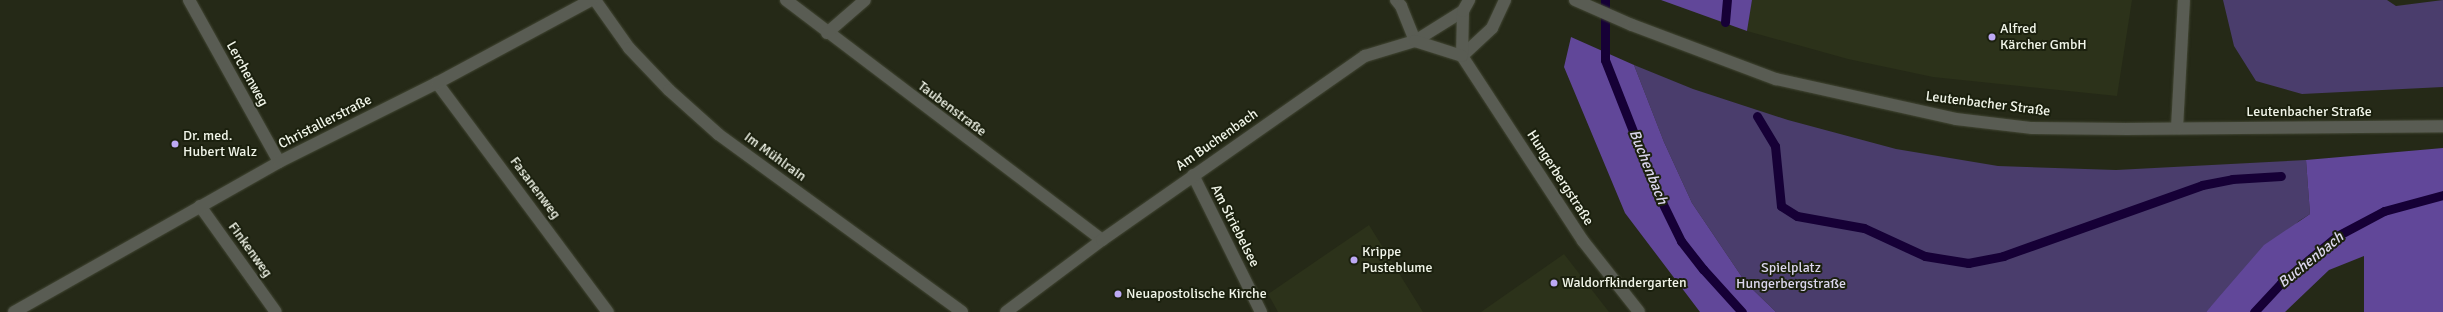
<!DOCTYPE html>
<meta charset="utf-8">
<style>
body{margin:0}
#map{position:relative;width:2443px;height:312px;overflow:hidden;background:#252917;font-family:Signika,sans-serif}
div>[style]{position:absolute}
.built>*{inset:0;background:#2c321a}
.green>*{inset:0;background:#4a3d6c}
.forest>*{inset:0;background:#614799}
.stream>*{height:9px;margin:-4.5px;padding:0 4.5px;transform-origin:4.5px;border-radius:4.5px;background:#160036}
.roads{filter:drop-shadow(0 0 1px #424634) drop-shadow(0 0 1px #424634)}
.minor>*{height:12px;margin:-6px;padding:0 6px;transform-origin:6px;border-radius:6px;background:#595c53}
.dots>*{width:11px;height:11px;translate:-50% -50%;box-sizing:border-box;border:2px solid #1b200e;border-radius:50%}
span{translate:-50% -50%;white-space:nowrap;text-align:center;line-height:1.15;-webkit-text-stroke:4px #1b200e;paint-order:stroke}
.poi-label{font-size:14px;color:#f1f5e9}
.left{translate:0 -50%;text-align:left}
.street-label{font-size:14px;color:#f1f5e9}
.park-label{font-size:14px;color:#dbd6ed}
.water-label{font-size:15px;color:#dbd6ed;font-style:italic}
</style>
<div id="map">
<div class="built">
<i style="clip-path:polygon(1752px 0,2132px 0,2117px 96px,1933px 77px,1848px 59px,1747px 31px)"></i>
<i style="clip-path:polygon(1369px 225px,1423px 312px,1278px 312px,1268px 294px)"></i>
<i style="clip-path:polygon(1564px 254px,1609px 312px,1481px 312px)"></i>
</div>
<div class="green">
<i style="clip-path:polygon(2223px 0,2387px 0,2396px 6px,2443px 0,2443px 87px,2302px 94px,2256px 81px,2234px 46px)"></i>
<i style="clip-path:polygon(1634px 65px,1693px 89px,1788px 120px,1896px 149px,1998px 166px,2116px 170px,2306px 160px,2310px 214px,2299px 221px,2232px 284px,2206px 312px,1776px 312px,1746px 283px,1692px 203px,1664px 142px)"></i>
</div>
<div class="forest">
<i style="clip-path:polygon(1661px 0,1752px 0,1747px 31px)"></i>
<i style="clip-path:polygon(1571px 37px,1634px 65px,1664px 142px,1692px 203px,1746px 283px,1776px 312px,1700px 312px,1625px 213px,1564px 67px)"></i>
<i style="clip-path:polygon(2443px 148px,2443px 312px,2364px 312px,2364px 256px,2329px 270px,2285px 312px,2206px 312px,2264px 245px,2310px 214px,2306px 160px)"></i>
</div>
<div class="stream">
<i style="left:1605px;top:0;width:60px;rotate:90deg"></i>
<i style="left:1605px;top:60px;width:142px;rotate:68.5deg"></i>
<i style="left:1657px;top:192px;width:55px;rotate:63.9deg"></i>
<i style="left:1681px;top:241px;width:36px;rotate:52deg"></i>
<i style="left:1703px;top:269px;width:58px;rotate:47.8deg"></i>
<i style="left:1725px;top:22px;width:22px;rotate:-85deg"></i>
<i style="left:1757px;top:116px;width:35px;rotate:59deg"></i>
<i style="left:1775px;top:146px;width:60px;rotate:84.3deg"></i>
<i style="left:1781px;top:206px;width:19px;rotate:32deg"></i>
<i style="left:1797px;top:216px;width:68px;rotate:10.2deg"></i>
<i style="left:1864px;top:228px;width:67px;rotate:24.7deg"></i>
<i style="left:1925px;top:256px;width:44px;rotate:9.2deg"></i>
<i style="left:1968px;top:263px;width:36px;rotate:-11deg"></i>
<i style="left:2003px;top:256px;width:211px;rotate:-19.6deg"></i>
<i style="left:2202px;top:185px;width:31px;rotate:-11deg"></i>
<i style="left:2232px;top:179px;width:49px;rotate:-3.5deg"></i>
<i style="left:2254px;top:312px;width:40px;rotate:-47deg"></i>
<i style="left:2281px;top:283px;width:73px;rotate:-40deg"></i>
<i style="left:2337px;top:236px;width:53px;rotate:-28deg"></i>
<i style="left:2384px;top:211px;width:61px;rotate:-15.2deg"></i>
</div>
<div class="roads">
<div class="minor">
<i style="left:189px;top:0;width:185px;rotate:60.9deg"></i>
<i style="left:595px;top:0;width:59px;rotate:54.7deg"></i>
<i style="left:629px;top:48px;width:58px;rotate:46.4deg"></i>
<i style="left:669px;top:90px;width:66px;rotate:41.9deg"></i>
<i style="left:718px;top:134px;width:302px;rotate:36.1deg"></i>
<i style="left:786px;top:0;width:397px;rotate:37.2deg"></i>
<i style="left:1396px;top:0;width:8px;rotate:50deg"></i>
<i style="left:1401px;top:6px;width:38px;rotate:68deg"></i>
<i style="left:1415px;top:41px;width:57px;rotate:-32deg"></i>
<i style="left:1575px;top:0;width:62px;rotate:23.7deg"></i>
<i style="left:1632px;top:25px;width:154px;rotate:20.6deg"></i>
<i style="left:1776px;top:79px;width:184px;rotate:12.5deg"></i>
<i style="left:1956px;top:119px;width:77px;rotate:6.8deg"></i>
<i style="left:2032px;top:128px;width:96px;rotate:0.6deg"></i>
<i style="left:2128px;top:129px;width:315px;rotate:-0.5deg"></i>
<i style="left:827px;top:33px;width:50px;rotate:-41deg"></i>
<i style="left:1462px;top:56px;width:221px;rotate:56.8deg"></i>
<i style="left:1583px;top:241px;width:90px;rotate:51.7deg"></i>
<i style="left:1462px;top:56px;width:41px;rotate:-43deg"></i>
<i style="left:1492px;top:28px;width:31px;rotate:-65deg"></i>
<i style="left:1462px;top:56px;width:45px;rotate:-88.7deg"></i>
<i style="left:1463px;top:11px;width:13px;rotate:-61deg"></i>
<i style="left:437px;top:83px;width:286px;rotate:53.3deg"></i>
<i style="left:2177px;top:128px;width:128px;rotate:-86.9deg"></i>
<i style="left:1193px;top:175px;width:153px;rotate:63.6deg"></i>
<i style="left:200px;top:206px;width:130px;rotate:54.4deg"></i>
<i style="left:14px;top:312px;width:305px;rotate:-29.5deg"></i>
<i style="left:279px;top:162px;width:177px;rotate:-26.6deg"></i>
<i style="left:437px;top:83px;width:175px;rotate:-28.3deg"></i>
<i style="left:1006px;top:312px;width:120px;rotate:-36.9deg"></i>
<i style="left:1102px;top:240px;width:321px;rotate:-35deg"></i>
<i style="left:1365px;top:56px;width:52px;rotate:-16.7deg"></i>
<i style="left:1415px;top:41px;width:49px;rotate:17.7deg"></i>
</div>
</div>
<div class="dots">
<i style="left:1992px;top:37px;background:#bda9f5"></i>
<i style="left:175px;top:144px;background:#bda9f5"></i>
<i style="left:1354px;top:260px;background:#bda9f5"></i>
<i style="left:1554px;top:283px;background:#bda9f5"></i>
<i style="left:1118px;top:294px;background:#bda9f5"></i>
</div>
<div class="poi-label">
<span class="left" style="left:2000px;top:37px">Alfred<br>Kärcher GmbH</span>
<span class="left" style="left:183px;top:144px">Dr. med.<br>Hubert Walz</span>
<span class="left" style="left:1362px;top:260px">Krippe<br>Pusteblume</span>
<span class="left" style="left:1562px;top:283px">Waldorfkindergarten</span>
<span class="left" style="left:1126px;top:294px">Neuapostolische Kirche</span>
</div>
<div class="street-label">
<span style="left:247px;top:74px;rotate:61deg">Lerchenweg</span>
<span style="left:1988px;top:104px;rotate:7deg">Leutenbacher Straße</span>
<span style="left:952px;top:109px;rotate:37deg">Taubenstraße</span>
<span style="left:2309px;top:112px">Leutenbacher Straße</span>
<span style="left:325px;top:122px;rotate:-27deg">Christallerstraße</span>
<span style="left:1217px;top:140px;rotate:-35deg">Am Buchenbach</span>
<span style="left:775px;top:157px;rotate:36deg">Im Mühlrain</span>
<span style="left:1560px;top:178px;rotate:57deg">Hungerbergstraße</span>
<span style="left:535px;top:188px;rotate:53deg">Fasanenweg</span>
<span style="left:1235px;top:226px;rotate:63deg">Am Striebelsee</span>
<span style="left:250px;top:250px;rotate:54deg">Finkenweg</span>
</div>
<div class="park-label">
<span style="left:1791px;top:276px">Spielplatz<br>Hungerbergstraße</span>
</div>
<div class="water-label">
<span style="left:1648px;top:167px;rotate:68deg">Buchenbach</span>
<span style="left:2311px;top:260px;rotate:-39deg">Buchenbach</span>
</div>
</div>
